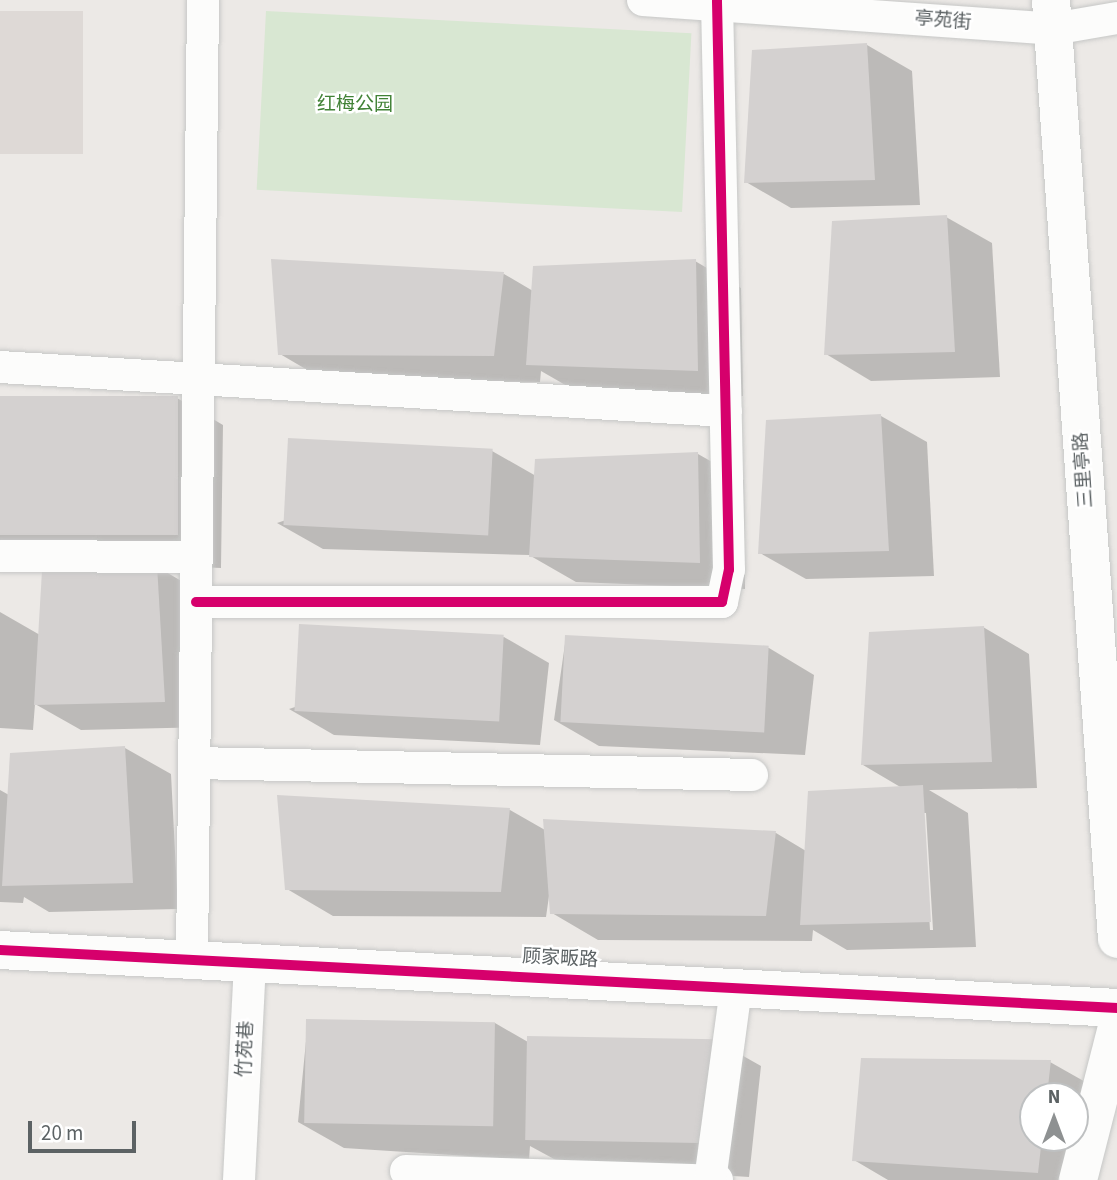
<!DOCTYPE html>
<meta charset="utf-8">
<style>
body{margin:0}
#map{position:relative;width:1117px;height:1180px;overflow:hidden;background:#ece9e6;font-family:"Source Sans 3","Noto Sans SC",sans-serif}
div>[style]{position:absolute}
.education>*{inset:0;background:#ded9d6;transform-origin:0 0}
.green>*{inset:0;background:#d8e7d2;transform-origin:0 0}
.shadow>*{inset:0;background:#0003}
.building>*{inset:0;background:#d4d1d0;transform-origin:0 0}
.roads{filter:drop-shadow(0 0 2px #c6c7c6) drop-shadow(0 0 2px #c6c7c6)}
.minor>*{height:32px;margin:-16px;padding:0 16px;transform-origin:16px;border-radius:16px;background:#fcfcfb}
.tertiary>*{height:38px;margin:-19px;padding:0 19px;transform-origin:19px;border-radius:19px;background:#fcfcfb}
.cycleway>*{height:10px;margin:-5px;padding:0 5px;transform-origin:5px;border-radius:5px;background:#d6006c}
span{translate:-50% -50%;white-space:nowrap;text-align:center;line-height:1.15;-webkit-text-stroke:5px #fff;paint-order:stroke}
.street-label{font-size:19px;color:#5c6264}
.park-label{font-size:19px;color:#418236}
.north{position:absolute;left:1019px;top:1082px;width:70px;height:70px;box-sizing:border-box;background:#fff;border:2px solid #bec0c1;border-radius:50%;rotate:0deg;font-size:19px;font-weight:700;line-height:28px;text-align:center;color:#5c6264}
.north::after{content:'';display:block;margin:auto;width:24px;height:32px;background:#8e9192;clip-path:polygon(50% 0,100% 100%,50% 72%,0 100%)}
.scale{position:absolute;left:28px;top:1121px;width:108px;height:32px;box-sizing:border-box;border:4px solid #5c6264;border-top:0;padding-left:9px;font-size:21px;line-height:24px;white-space:nowrap;color:#5c6264;-webkit-text-stroke:5px #fff;paint-order:stroke}
</style>
<div id="map">
<div class="education">
<i style="left:0;top:11px;width:83px;height:143px"></i>
</div>
<div class="green">
<i style="left:266px;top:11px;width:426px;height:179px;rotate:3deg"></i>
</div>
<div class="shadow">
<i style="clip-path:polygon(867px 45px,912px 71px,920px 205px,791px 208px,746px 182px)"></i>
<i style="clip-path:polygon(946px 217px,992px 243px,1000px 377px,871px 381px,826px 354px)"></i>
<i style="clip-path:polygon(695px 261px,741px 288px,743px 396px,574px 390px,541px 371px,540px 382px,326px 381px,280px 354px,504px 274px,533px 291px)"></i>
<i style="clip-path:polygon(0 398px,177px 398px,223px 425px,221px 568px,154px 565px,202px 593px,210px 727px,81px 730px,35px 704px,33px 730px,0 728px,0 612px,40px 635px,145px 567px,0 558px)"></i>
<i style="clip-path:polygon(881px 416px,927px 442px,934px 576px,806px 579px,760px 553px)"></i>
<i style="clip-path:polygon(492px 451px,536px 476px,698px 454px,744px 480px,745px 589px,576px 582px,529px 555px,323px 549px,277px 523px)"></i>
<i style="clip-path:polygon(evenodd,983px 627px,1029px 654px,1037px 788px,929px 790px,968px 813px,976px 947px,847px 950px,813px 930px,812px 941px,598px 940px,552px 913px,549px 896px,546px 917px,333px 916px,287px 889px,279px 797px,510px 810px,545px 830px,776px 833px,806px 851px,902px 788px,863px 765px,983px 627px,923px 813px,926px 813px,933px 930px,930px 930px,923px 813px)"></i>
<i style="clip-path:polygon(504px 637px,549px 663px,540px 745px,334px 735px,289px 709px)"></i>
<i style="clip-path:polygon(566px 637px,769px 648px,814px 675px,805px 755px,599px 746px,554px 720px)"></i>
<i style="clip-path:polygon(125px 748px,171px 774px,178px 909px,49px 912px,24px 897px,23px 903px,0 902px,0 790px,9px 795px)"></i>
<i style="clip-path:polygon(308px 1021px,495px 1023px,528px 1042px,715px 1040px,761px 1066px,749px 1177px,565px 1165px,530px 1146px,529px 1160px,344px 1148px,298px 1122px)"></i>
<i style="clip-path:polygon(evenodd,1050px 1062px,1096px 1088px,1086px 1180px,888px 1180px,854px 1160px,1050px 1062px,1033px 1096px,1075px 1096px,1075px 1138px,1033px 1138px,1033px 1096px)"></i>
</div>
<div class="building">
<i style="clip-path:polygon(867px 43px,875px 180px,744px 183px,752px 50px)"></i>
<i style="clip-path:polygon(947px 215px,955px 352px,824px 355px,832px 221px)"></i>
<i style="clip-path:polygon(271px 259px,504px 272px,494px 356px,278px 355px)"></i>
<i style="clip-path:polygon(696px 259px,698px 371px,526px 365px,533px 266px)"></i>
<i style="left:0;top:396px;width:178px;height:139px"></i>
<i style="clip-path:polygon(881px 414px,889px 551px,758px 554px,766px 420px)"></i>
<i style="left:288px;top:438px;width:205px;height:87px;rotate:3deg"></i>
<i style="clip-path:polygon(698px 452px,700px 563px,529px 557px,535px 459px)"></i>
<i style="clip-path:polygon(157px 565px,165px 702px,34px 705px,42px 571px)"></i>
<i style="left:299px;top:624px;width:205px;height:87px;rotate:3deg"></i>
<i style="clip-path:polygon(984px 626px,992px 762px,861px 765px,869px 632px)"></i>
<i style="left:565px;top:635px;width:204px;height:87px;rotate:3deg"></i>
<i style="clip-path:polygon(125px 746px,133px 883px,2px 886px,10px 753px)"></i>
<i style="clip-path:polygon(923px 785px,931px 922px,800px 925px,808px 791px)"></i>
<i style="clip-path:polygon(277px 795px,510px 808px,501px 892px,285px 890px)"></i>
<i style="clip-path:polygon(543px 819px,776px 831px,766px 916px,550px 914px)"></i>
<i style="left:306px;top:1019px;width:189px;height:104px;rotate:1deg"></i>
<i style="left:527px;top:1036px;width:189px;height:104px;rotate:1deg"></i>
<i style="clip-path:polygon(861px 1058px,1051px 1060px,1047px 1096px,1033px 1096px,1033px 1138px,1042px 1138px,1038px 1173px,852px 1161px)"></i>
</div>
<div class="roads">
<div class="minor">
<i style="left:643px;top:0;width:411px;rotate:4deg"></i>
<i style="left:1053px;top:29px;width:65px;rotate:-9.8deg"></i>
<i style="left:0;top:367px;width:727px;rotate:3.47deg"></i>
<i style="left:0;top:556px;width:196px;rotate:0.3deg"></i>
<i style="left:196px;top:602px;width:526px"></i>
<i style="left:722px;top:602px;width:33px;rotate:-78deg"></i>
<i style="left:729px;top:570px;width:570px;rotate:-91.21deg"></i>
<i style="left:194px;top:763px;width:558px;rotate:1.23deg"></i>
<i style="left:192px;top:957px;width:957px;rotate:-89.34deg"></i>
<i style="left:406px;top:1171px;width:293px;rotate:1.8deg"></i>
<i style="left:239px;top:1180px;width:220px;rotate:-87.1deg"></i>
<i style="left:717px;top:1180px;width:9px;rotate:-131deg"></i>
<i style="left:711px;top:1173px;width:188px;rotate:-82.3deg"></i>
</div>
<div class="tertiary">
<i style="left:1051px;top:0;width:941px;rotate:85.98deg"></i>
<i style="left:0;top:950px;width:1119px;rotate:2.97deg"></i>
<i style="left:1078px;top:1180px;width:158px;rotate:-75.7deg"></i>
</div>
</div>
<div class="cycleway">
<i style="left:196px;top:602px;width:526px"></i>
<i style="left:722px;top:602px;width:33px;rotate:-78deg"></i>
<i style="left:729px;top:570px;width:570px;rotate:-91.21deg"></i>
<i style="left:0;top:950px;width:1119px;rotate:2.97deg"></i>
</div>
<div class="street-label">
<span style="left:943px;top:21px;rotate:4deg">亭苑街</span>
<span style="left:1084px;top:470px;rotate:-94deg">三里亭路</span>
<span style="left:560px;top:959px;rotate:3deg">顾家畈路</span>
<span style="left:246px;top:1049px;rotate:-87deg">竹苑巷</span>
</div>
<div class="park-label">
<span style="left:355px;top:105px">红梅公园</span>
</div>
<div class="north">N</div>
<div class="scale">20 m</div>
</div>
